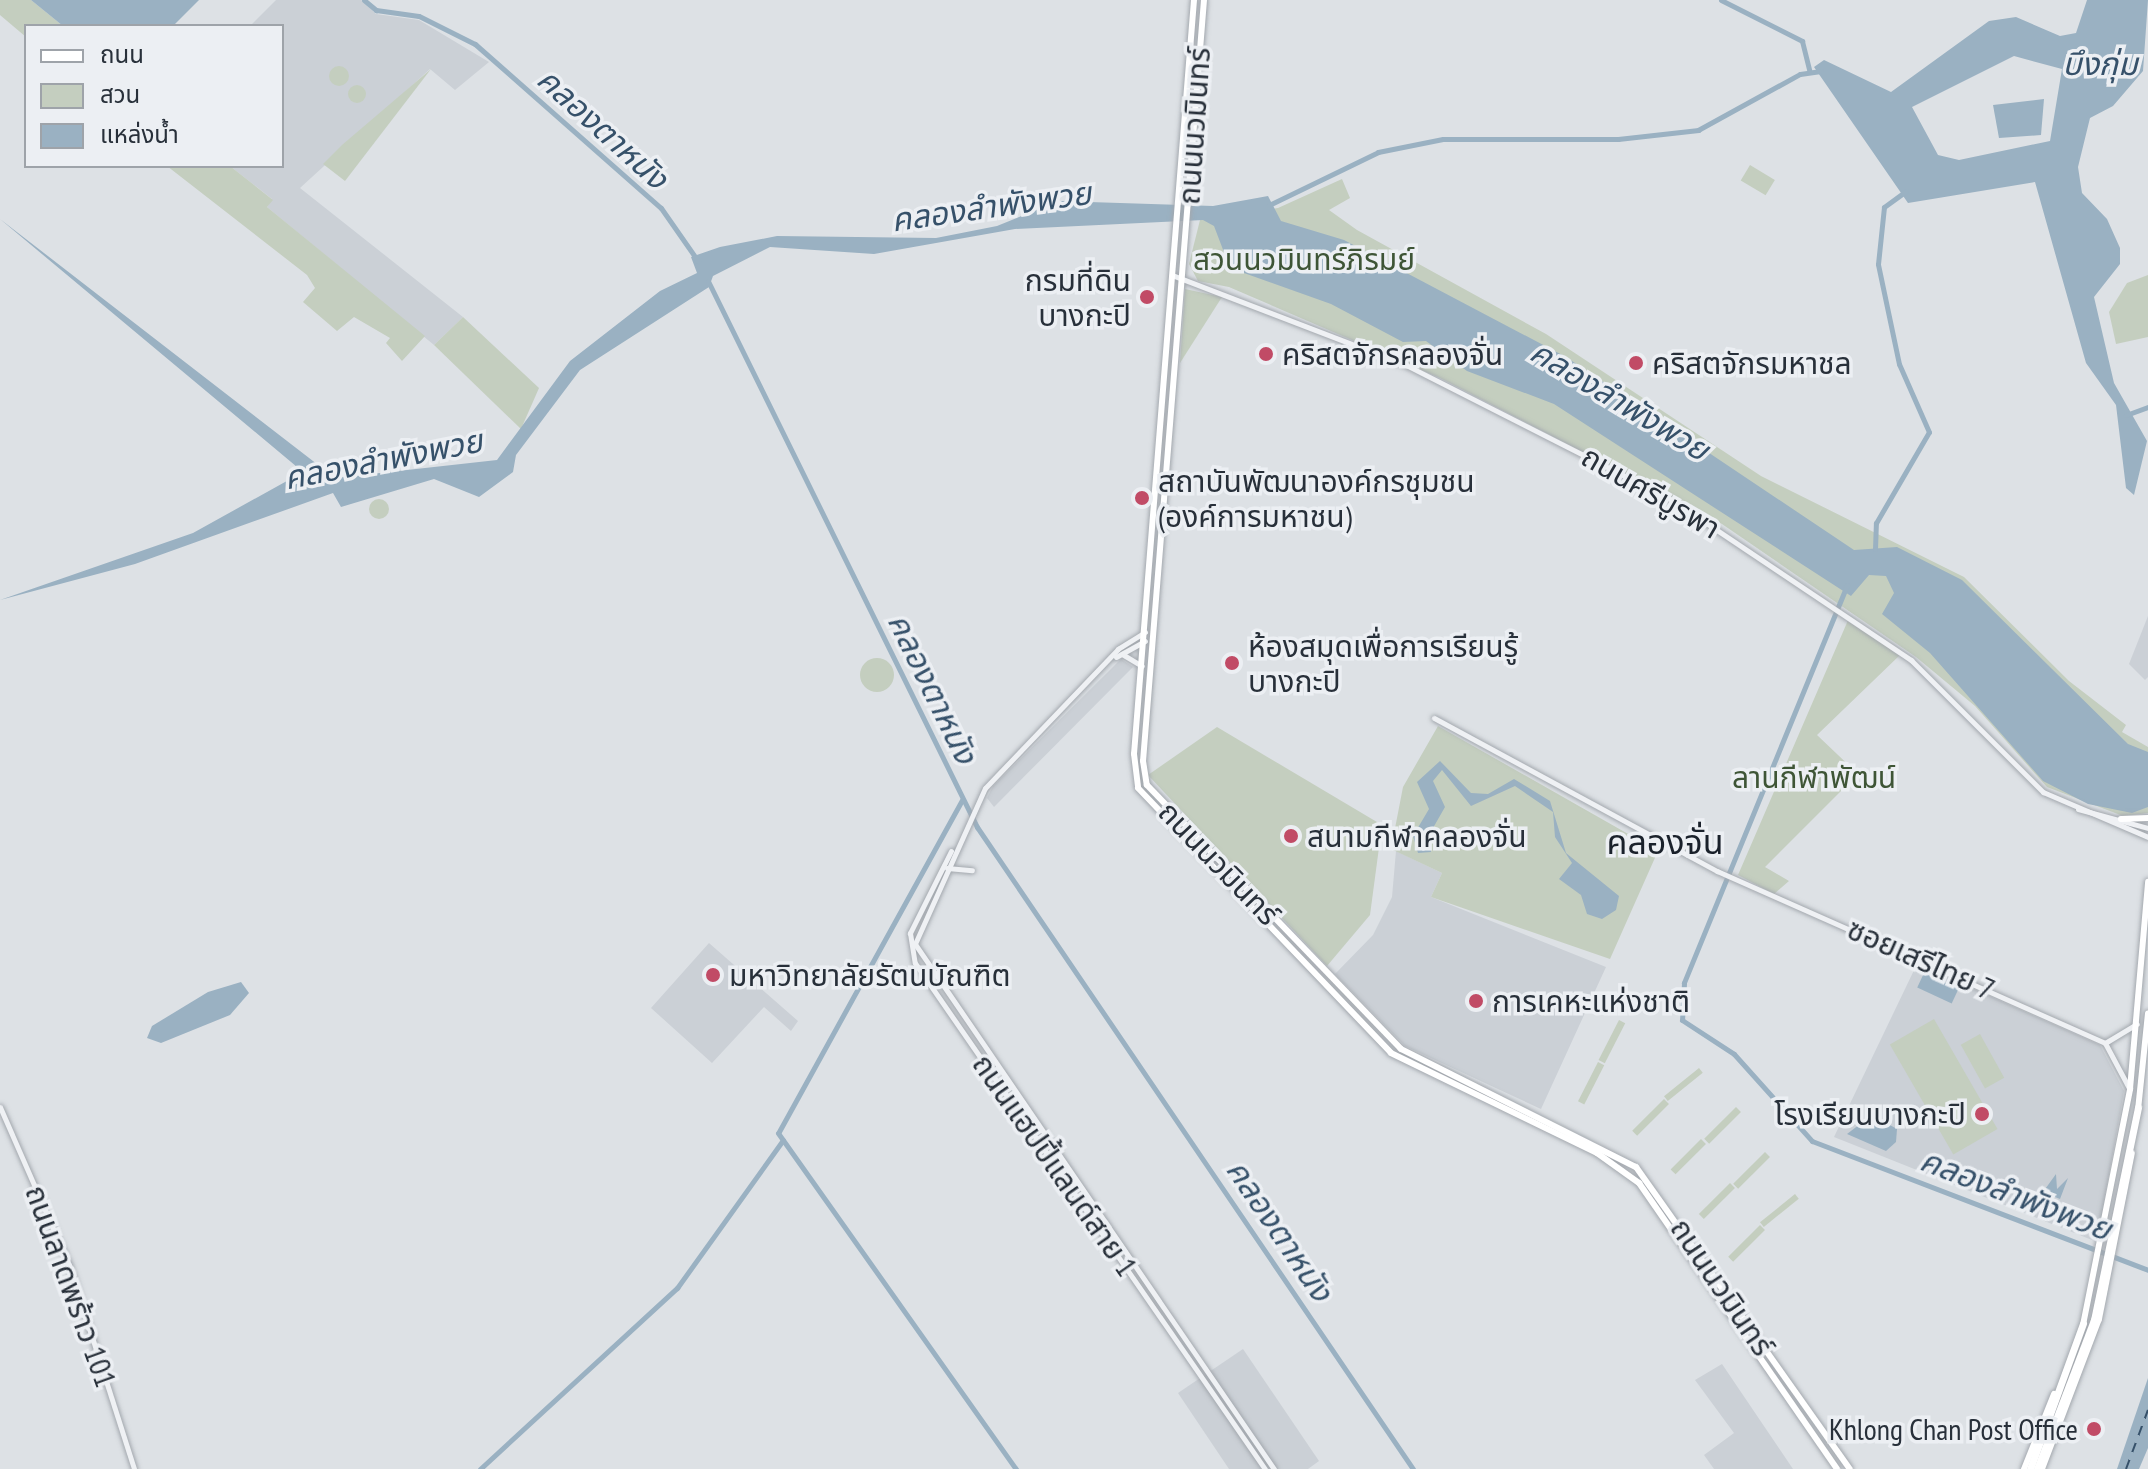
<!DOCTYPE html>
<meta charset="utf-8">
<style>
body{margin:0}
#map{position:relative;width:2148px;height:1469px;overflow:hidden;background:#dde1e5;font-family:"PT Sans Narrow","Noto Sans Thai",sans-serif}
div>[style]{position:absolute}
.built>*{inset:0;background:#cbd0d6}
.green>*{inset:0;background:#c4cebf;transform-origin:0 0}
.round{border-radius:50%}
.water>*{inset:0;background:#9ab1c2;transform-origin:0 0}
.canal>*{height:5px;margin:-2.5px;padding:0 2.5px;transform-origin:2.5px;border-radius:2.5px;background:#9ab1c2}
.ferry>*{height:2px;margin-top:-1px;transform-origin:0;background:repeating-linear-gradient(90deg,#36516a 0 10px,transparent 0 18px)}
.roads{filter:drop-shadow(0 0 2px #a3a8ae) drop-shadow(0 0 2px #a3a8ae)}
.tertiary>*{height:5px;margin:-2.5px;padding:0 2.5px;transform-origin:2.5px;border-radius:2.5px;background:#eff1f4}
.secondary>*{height:6px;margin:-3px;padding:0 3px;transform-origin:3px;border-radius:3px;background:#fff}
.primary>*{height:7px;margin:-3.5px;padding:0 3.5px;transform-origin:3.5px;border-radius:3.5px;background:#fff}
.dots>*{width:22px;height:22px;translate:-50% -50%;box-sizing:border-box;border:4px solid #eceff3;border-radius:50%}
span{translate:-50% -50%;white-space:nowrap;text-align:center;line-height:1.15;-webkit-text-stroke:7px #eceff3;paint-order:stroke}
.street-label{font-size:30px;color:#28303a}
.park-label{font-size:30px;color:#3e5536}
.poi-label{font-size:30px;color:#28303a}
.right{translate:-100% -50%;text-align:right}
.left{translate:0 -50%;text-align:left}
.water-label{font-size:32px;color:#36516a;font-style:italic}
.quarter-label{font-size:34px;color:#1a212b}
.legend{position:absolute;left:24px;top:24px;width:260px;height:144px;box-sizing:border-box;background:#eceff3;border:2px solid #9ea3a9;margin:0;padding:10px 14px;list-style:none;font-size:24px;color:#28303a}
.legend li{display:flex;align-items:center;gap:16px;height:40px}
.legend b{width:40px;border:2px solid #9ea3a9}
</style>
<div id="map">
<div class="built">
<i style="clip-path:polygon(276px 0,361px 0,376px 14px,419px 20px,489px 62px,455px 90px,430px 69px,300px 188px,463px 317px,434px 345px,267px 207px,272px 199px,230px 166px,282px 166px,282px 26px,250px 26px)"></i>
<i style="clip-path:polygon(2148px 616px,2148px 677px,2145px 680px,2129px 664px)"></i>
<i style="clip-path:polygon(1121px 659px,1133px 667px,994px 807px,987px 798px,993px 786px)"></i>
<i style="clip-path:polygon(1396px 851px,1442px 873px,1431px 897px,1606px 967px,1541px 1109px,1405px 1046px,1335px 974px,1373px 935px,1392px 897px)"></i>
<i style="clip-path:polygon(709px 943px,798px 1021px,791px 1031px,764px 1007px,712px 1063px,651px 1008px)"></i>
<i style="clip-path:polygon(1917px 964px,2100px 1045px,2124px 1091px,2097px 1242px,1834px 1137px)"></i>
<i style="clip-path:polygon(1243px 1349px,1319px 1461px,1308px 1469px,1229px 1469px,1178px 1393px)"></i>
<i style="clip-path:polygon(1722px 1364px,1793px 1469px,1714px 1469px,1704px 1455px,1734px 1433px,1695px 1380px)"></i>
</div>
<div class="green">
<i style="clip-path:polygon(0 0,31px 0,63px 26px,26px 26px,26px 37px,0 15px)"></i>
<i class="round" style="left:329px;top:66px;width:20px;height:20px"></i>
<i style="clip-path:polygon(431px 69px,345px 181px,323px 164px,342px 145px)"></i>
<i class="round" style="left:348px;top:85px;width:18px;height:18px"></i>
<i style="left:1750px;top:165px;width:29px;height:18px;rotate:31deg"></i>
<i style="clip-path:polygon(167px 166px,230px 166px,273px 200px,267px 207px,425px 336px,402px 361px,386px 343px,390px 338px,354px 317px,337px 331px,303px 302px,315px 288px,307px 275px)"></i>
<i style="clip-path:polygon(1342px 179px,1350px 198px,1329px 210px,1357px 230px,1546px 334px,1761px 476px,1964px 577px,2069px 681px,2126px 725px,2122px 732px,2148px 747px,2148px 813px,2123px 816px,2047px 787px,1975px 706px,1916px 657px,1722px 524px,1440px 378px,1229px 287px,1198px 281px,1189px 264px,1200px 220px,1278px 208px)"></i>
<i style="clip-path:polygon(2148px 275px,2148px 337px,2116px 344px,2109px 312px,2127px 283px)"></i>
<i style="clip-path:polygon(1185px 289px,1222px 297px,1180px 363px)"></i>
<i style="clip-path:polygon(463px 317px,539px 388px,521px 429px,434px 345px)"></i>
<i class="round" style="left:369px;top:499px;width:20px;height:20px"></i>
<i style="clip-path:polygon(1849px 618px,1900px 655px,1817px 735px,1858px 774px,1765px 867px,1789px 881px,1774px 894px,1738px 875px)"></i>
<i class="round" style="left:860px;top:658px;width:34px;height:34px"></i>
<i style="clip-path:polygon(1438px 726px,1658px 851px,1610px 959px,1431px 897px,1442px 873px,1391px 849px,1403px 787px)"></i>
<i style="clip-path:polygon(1217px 727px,1382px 825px,1370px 915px,1327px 966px,1148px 775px)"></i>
<i style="left:1934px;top:1019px;width:127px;height:51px;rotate:60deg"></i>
<i style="left:1619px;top:1020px;width:7px;height:45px;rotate:27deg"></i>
<i style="left:1980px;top:1034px;width:50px;height:22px;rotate:61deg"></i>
<i style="left:1598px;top:1062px;width:7px;height:44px;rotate:27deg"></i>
<i style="left:1699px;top:1068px;width:6px;height:45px;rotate:51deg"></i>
<i style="left:1664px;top:1099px;width:7px;height:45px;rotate:45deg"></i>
<i style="left:1736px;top:1107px;width:7px;height:45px;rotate:45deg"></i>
<i style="left:1701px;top:1139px;width:7px;height:43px;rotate:45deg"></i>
<i style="left:1765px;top:1152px;width:7px;height:45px;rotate:45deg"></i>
<i style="left:1730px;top:1183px;width:7px;height:44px;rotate:45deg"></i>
<i style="left:1795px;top:1194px;width:6px;height:45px;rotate:51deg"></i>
<i style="left:1760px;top:1225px;width:7px;height:45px;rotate:45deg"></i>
</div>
<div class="water">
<i style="clip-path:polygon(31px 0,199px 0,173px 26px,63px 26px)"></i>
<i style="clip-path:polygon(evenodd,2087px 0,2148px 0,2143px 71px,2113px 106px,2090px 118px,2078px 167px,2082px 193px,2107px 219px,2120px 248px,2120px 264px,2094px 297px,2114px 383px,2147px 441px,2134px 495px,2126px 488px,2116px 405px,2086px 363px,2035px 182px,1908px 203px,1814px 67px,1824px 60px,1891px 92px,1989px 21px,2016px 17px,2060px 36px,2076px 33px,2087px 0,2014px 56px,2062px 69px,2050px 141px,1959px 160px,1938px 155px,1912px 107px,2014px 56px)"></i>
<i style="clip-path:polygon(2044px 99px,2041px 135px,1999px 138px,1993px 105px)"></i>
<i style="clip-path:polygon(1268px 196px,1281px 221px,1344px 240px,1566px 357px,1854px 550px,1897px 547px,1962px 580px,2128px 744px,2148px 752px,2148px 807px,2132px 813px,2088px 804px,2043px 781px,1930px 653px,1882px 614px,1894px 593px,1886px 576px,1869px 575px,1851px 596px,1554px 404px,1467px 371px,1426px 341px,1403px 342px,1331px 304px,1230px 268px,1214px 226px,1203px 220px,1015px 229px,874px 254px,770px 247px,713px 276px,709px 287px,580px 370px,516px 455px,513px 472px,479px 497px,434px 479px,341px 507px,333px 493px,135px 564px,0 600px,193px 533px,303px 472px,0 219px,335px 478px,497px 460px,570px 361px,660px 291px,697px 273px,691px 257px,720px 247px,777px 236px,936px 238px,997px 226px,1058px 201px,1213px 206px)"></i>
<i style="clip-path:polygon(1440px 761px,1471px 793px,1488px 794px,1514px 779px,1550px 801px,1566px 853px,1619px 896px,1616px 910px,1602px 919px,1587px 914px,1581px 895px,1559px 879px,1572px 863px,1555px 837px,1553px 812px,1515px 786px,1471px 806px,1442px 770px,1433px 781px,1445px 807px,1429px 835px,1431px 852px,1418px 853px,1413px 836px,1429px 809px,1417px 782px)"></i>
<i style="left:1924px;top:973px;width:38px;height:16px;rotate:25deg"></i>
<i style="clip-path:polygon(241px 982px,249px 993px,230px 1015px,161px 1043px,147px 1038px,152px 1026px,208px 992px)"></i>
<i style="clip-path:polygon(1872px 1115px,1897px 1129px,1896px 1142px,1886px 1151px,1847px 1134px)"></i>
<i style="clip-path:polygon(2056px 1174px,2057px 1189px,2068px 1178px,2060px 1199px,2043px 1192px)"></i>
<i style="clip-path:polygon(2148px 1378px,2148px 1448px,2139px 1469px,2117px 1469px)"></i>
</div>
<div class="canal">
<i style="left:364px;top:0;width:16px;rotate:40deg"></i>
<i style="left:376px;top:10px;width:43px;rotate:7.9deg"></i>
<i style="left:419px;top:16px;width:63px;rotate:26.6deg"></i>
<i style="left:475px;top:44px;width:248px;rotate:41.4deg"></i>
<i style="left:661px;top:208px;width:65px;rotate:55.1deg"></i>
<i style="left:1721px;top:0;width:91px;rotate:26.8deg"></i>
<i style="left:1802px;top:41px;width:32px;rotate:76deg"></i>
<i style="left:1269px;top:205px;width:121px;rotate:-25.9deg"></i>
<i style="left:1378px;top:152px;width:66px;rotate:-11.3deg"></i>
<i style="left:1443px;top:139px;width:175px"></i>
<i style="left:1618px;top:139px;width:81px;rotate:-6.4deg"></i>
<i style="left:1698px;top:130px;width:116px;rotate:-28.8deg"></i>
<i style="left:1800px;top:74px;width:21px;rotate:-8deg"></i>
<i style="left:708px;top:281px;width:609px;rotate:63.77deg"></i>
<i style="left:977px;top:827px;width:776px;rotate:55.82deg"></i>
<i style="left:2126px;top:415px;width:23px;rotate:-20deg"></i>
<i style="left:1875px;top:549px;width:26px;rotate:-88deg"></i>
<i style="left:1876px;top:523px;width:105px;rotate:-59.8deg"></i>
<i style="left:1929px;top:432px;width:74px;rotate:-113.8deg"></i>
<i style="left:1899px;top:364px;width:102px;rotate:-101.9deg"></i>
<i style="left:1878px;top:264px;width:57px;rotate:-84deg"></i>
<i style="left:1884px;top:207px;width:27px;rotate:-36deg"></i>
<i style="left:1847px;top:585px;width:430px;rotate:112.3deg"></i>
<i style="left:1684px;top:983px;width:37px;rotate:93deg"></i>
<i style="left:1682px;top:1020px;width:62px;rotate:33.2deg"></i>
<i style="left:1734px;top:1054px;width:117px;rotate:48.1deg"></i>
<i style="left:1812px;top:1141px;width:360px;rotate:21deg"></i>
<i style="left:962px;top:800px;width:380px;rotate:118.9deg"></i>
<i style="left:778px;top:1133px;width:412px;rotate:54.7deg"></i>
<i style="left:480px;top:1469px;width:268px;rotate:-42.6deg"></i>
<i style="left:677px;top:1288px;width:182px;rotate:-54.4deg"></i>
</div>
<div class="ferry">
<i style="left:2126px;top:1469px;width:63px;rotate:-69.6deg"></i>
</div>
<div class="roads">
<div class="tertiary">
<i style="left:1172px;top:275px;width:251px;rotate:21deg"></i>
<i style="left:1406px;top:365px;width:298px;rotate:26.9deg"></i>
<i style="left:1672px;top:500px;width:288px;rotate:33.8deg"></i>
<i style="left:1911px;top:660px;width:187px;rotate:45deg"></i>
<i style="left:2043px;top:792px;width:114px;rotate:23.2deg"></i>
<i style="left:1145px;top:632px;width:32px;rotate:148deg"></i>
<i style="left:1118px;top:649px;width:192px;rotate:133.7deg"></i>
<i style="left:985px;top:788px;width:171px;rotate:114.2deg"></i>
<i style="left:915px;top:944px;width:636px;rotate:55.64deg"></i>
<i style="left:1122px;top:654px;width:23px;rotate:31deg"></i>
<i style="left:1116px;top:657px;width:33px;rotate:-29deg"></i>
<i style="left:1434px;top:718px;width:322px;rotate:28.4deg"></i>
<i style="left:1717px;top:871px;width:424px;rotate:23.9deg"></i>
<i style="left:2105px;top:1043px;width:37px;rotate:-31deg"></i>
<i style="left:2078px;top:809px;width:73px;rotate:15.2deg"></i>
<i style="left:951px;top:851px;width:92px;rotate:116.6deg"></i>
<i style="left:910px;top:933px;width:30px;rotate:81deg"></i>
<i style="left:915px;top:963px;width:615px;rotate:55.33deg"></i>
<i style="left:947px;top:868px;width:25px;rotate:5deg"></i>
<i style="left:2105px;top:1043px;width:51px;rotate:61.9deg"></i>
<i style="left:0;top:1107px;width:172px;rotate:66.4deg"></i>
<i style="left:69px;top:1265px;width:214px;rotate:72.3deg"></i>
</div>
<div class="secondary">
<i style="left:1194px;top:0;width:756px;rotate:94.55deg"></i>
<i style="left:1134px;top:754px;width:34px;rotate:83deg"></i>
<i style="left:1138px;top:788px;width:366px;rotate:46.3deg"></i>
<i style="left:1391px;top:1053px;width:229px;rotate:25.9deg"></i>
<i style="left:1597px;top:1153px;width:52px;rotate:35.5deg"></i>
<i style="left:1639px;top:1183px;width:348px;rotate:55.3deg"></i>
<i style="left:1204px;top:0;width:763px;rotate:94.58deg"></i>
<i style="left:1143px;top:761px;width:24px;rotate:81deg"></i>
<i style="left:1147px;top:785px;width:366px;rotate:46.1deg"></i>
<i style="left:1401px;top:1049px;width:263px;rotate:26.7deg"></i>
<i style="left:1636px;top:1167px;width:370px;rotate:54.7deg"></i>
<i style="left:2121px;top:819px;width:27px;rotate:-2deg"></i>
<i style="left:2138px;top:1110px;width:97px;rotate:-84.1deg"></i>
<i style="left:2083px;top:1325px;width:241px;rotate:-78.7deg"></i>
<i style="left:2130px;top:1089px;width:208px;rotate:-85deg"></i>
<i style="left:2024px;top:1469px;width:81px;rotate:-68.2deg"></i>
<i style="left:2042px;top:1469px;width:160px;rotate:-69.2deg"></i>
<i style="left:2099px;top:1319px;width:169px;rotate:-78.8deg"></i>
</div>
<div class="primary">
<i style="left:2030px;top:1469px;width:155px;rotate:-70deg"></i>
<i style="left:2037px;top:1469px;width:160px;rotate:-69.1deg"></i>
<i style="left:2094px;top:1320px;width:217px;rotate:-78.3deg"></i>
</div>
</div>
<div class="dots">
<i style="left:1147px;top:297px;background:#c14b66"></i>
<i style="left:1266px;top:354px;background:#c14b66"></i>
<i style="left:1636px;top:363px;background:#c14b66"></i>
<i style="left:1142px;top:498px;background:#c14b66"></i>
<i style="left:1232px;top:663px;background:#c14b66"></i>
<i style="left:1291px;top:836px;background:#c14b66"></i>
<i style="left:713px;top:975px;background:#c14b66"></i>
<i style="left:1476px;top:1001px;background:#c14b66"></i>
<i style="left:1982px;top:1114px;background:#c14b66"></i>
<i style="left:2094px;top:1429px;background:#c14b66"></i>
</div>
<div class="street-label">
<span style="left:1194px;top:126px;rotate:-86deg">ถนนนวมินทร์</span>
<span style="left:1651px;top:492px;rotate:30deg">ถนนศรีบูรพา</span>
<span style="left:1219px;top:863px;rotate:46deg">ถนนนวมินทร์</span>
<span style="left:1921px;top:959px;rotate:24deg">ซอยเสรีไทย 7</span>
<span style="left:1055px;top:1165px;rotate:55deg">ถนนแฮปปี้แลนด์สาย 1</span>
<span style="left:71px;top:1286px;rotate:70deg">ถนนลาดพร้าว 101</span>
<span style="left:1722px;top:1287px;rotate:56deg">ถนนนวมินทร์</span>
</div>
<div class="park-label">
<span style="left:1304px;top:259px">สวนนวมินทร์ภิรมย์</span>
<span style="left:1814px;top:777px">ลานกีฬาพัฒน์</span>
</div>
<div class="poi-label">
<span class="right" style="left:1131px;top:297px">กรมที่ดิน<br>บางกะปิ</span>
<span class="left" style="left:1282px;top:354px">คริสตจักรคลองจั่น</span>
<span class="left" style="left:1652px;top:363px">คริสตจักรมหาชล</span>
<span class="left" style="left:1158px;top:498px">สถาบันพัฒนาองค์กรชุมชน<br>(องค์การมหาชน)</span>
<span class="left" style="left:1248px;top:663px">ห้องสมุดเพื่อการเรียนรู้<br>บางกะปิ</span>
<span class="left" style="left:1307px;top:836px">สนามกีฬาคลองจั่น</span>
<span class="left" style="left:729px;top:975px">มหาวิทยาลัยรัตนบัณฑิต</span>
<span class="left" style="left:1492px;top:1001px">การเคหะแห่งชาติ</span>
<span class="right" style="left:1966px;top:1114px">โรงเรียนบางกะปิ</span>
<span class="right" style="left:2078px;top:1429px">Khlong Chan Post Office</span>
</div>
<div class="water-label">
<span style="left:2100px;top:63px">บึงกุ่ม</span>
<span style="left:603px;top:128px;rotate:42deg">คลองตาหนัง</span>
<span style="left:991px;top:206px;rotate:-8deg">คลองลำพังพวย</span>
<span style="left:1620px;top:400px;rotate:31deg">คลองลำพังพวย</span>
<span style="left:383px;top:459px;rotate:-11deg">คลองลำพังพวย</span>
<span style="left:933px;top:688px;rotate:64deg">คลองตาหนัง</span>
<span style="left:2016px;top:1194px;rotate:21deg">คลองลำพังพวย</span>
<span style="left:1280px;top:1230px;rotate:56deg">คลองตาหนัง</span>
</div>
<div class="quarter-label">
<span style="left:1665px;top:842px">คลองจั่น</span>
</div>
<ul class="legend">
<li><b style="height:10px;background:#fff"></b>ถนน</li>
<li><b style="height:22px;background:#c4cebf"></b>สวน</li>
<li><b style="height:22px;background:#9ab1c2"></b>แหล่งน้ำ</li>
</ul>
</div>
